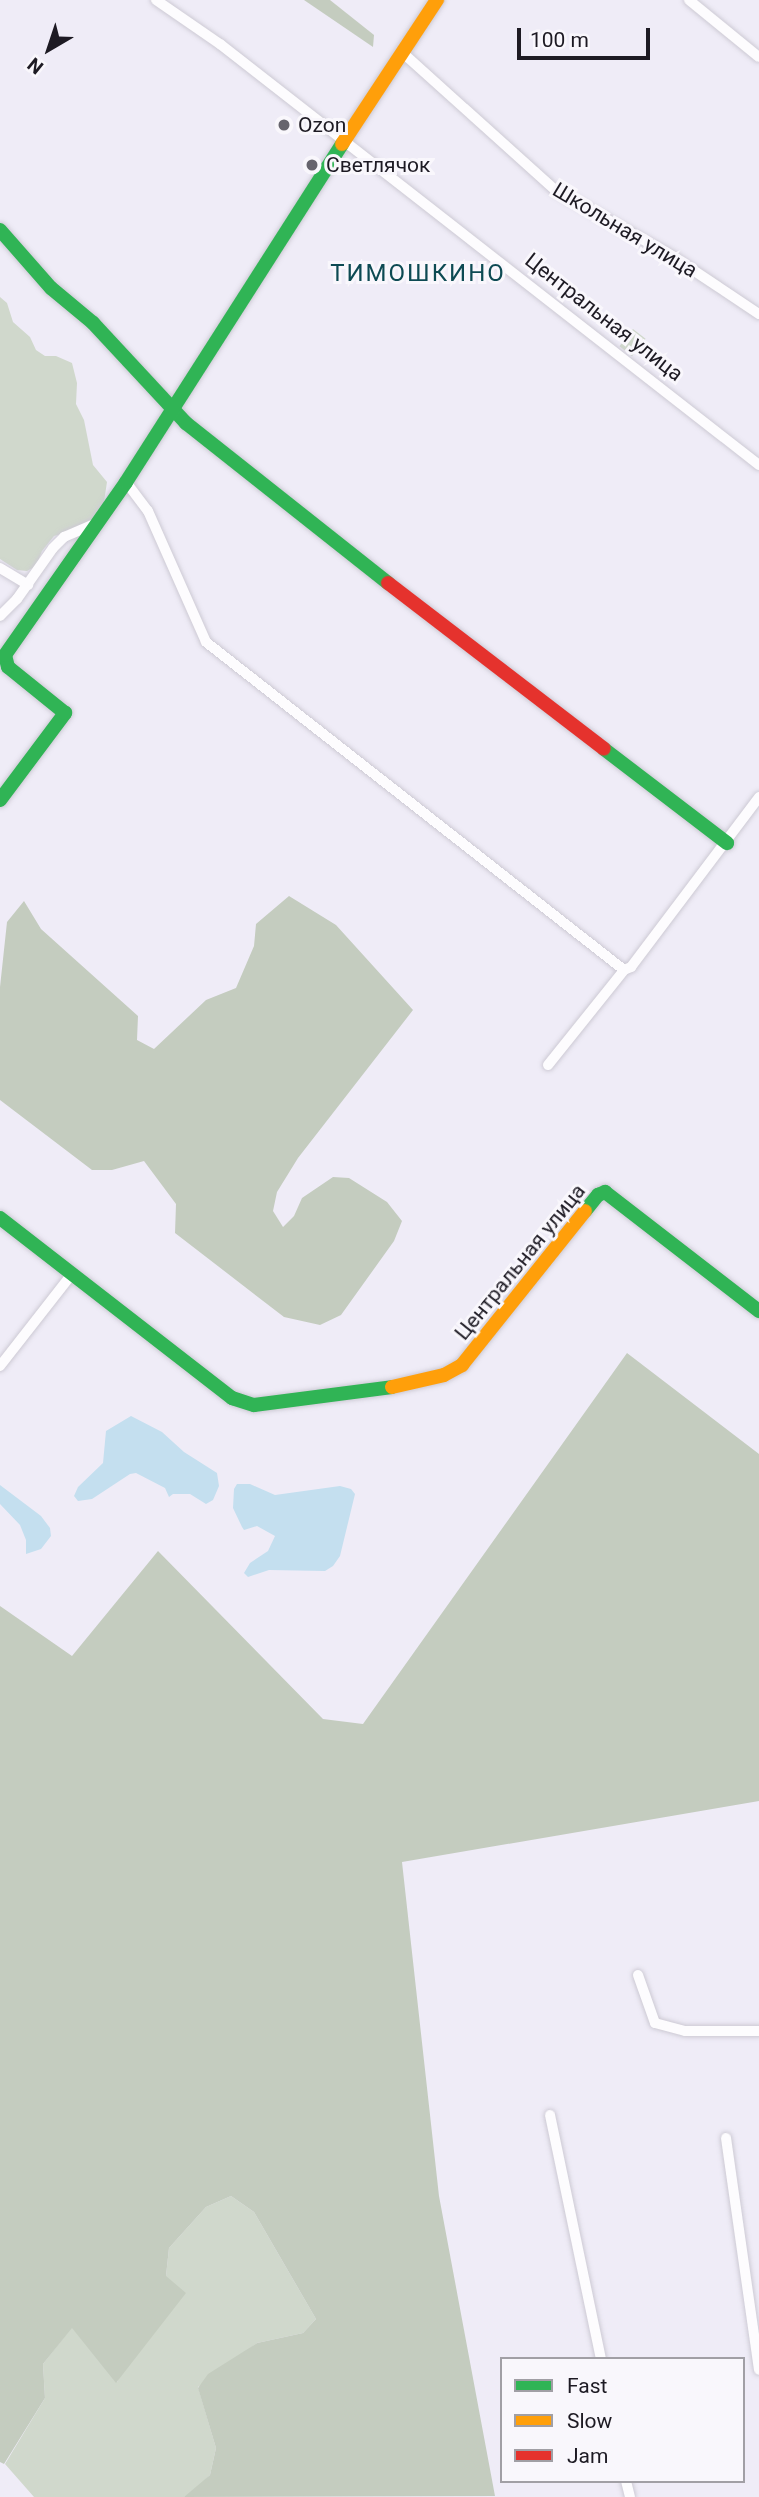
<!DOCTYPE html>
<meta charset="utf-8">
<style>
body{margin:0}
#map{position:relative;width:759px;height:2497px;overflow:hidden;background:#efecf7;font-family:Roboto,sans-serif}
div>[style]{position:absolute}
.green>*{inset:0;background:#d0d8cc;transform-origin:0 0}
.forest>*{inset:0;background:#c4ccbf}
.water>*{inset:0;background:#c4dfef}
.roads{filter:drop-shadow(0 0 2px #cdcad4) drop-shadow(0 0 2px #cdcad4)}
.street>*{height:10px;margin:-5px;padding:0 5px;transform-origin:5px;border-radius:5px;background:#fdfcfe}
.fast>*{height:14px;margin:-7px;padding:0 7px;transform-origin:7px;border-radius:7px;background:#30b455}
.slow>*{height:14px;margin:-7px;padding:0 7px;transform-origin:7px;border-radius:7px;background:#ff9f0a}
.jam>*{height:14px;margin:-7px;padding:0 7px;transform-origin:7px;border-radius:7px;background:#e5322d}
.dots>*{width:19px;height:19px;translate:-50% -50%;box-sizing:border-box;border:4px solid #f9f7fc;border-radius:50%}
span{translate:-50% -50%;white-space:nowrap;text-align:center;line-height:1.15;-webkit-text-stroke:6px #f9f7fc;paint-order:stroke}
.poi-label{font-size:21px;color:#1d1a23}
.left{translate:0 -50%;text-align:left}
.street-label{font-size:21px;color:#1d1a23}
.quarter-label{font-size:24px;color:#0d4a53;letter-spacing:2px}
.legend{position:absolute;left:500px;top:2357px;width:245px;height:126px;box-sizing:border-box;background:#f9f7fc;border:2px solid #a19fa5;margin:0;padding:9px 12px;list-style:none;font-size:21px;color:#1d1a23}
.legend li{display:flex;align-items:center;gap:14px;height:35px}
.legend b{width:35px;border:2px solid #a19fa5}
.north{position:absolute;left:14px;top:14px;width:70px;height:70px;-webkit-text-stroke:5px #f9f7fc;paint-order:stroke;rotate:219deg;font-size:19px;font-weight:700;line-height:28px;text-align:center;color:#1d1a23}
.north::after{content:'';display:block;margin:auto;width:24px;height:32px;background:#1d1a23;clip-path:polygon(50% 0,100% 100%,50% 72%,0 100%)}
.scale{position:absolute;left:517px;top:28px;width:133px;height:32px;box-sizing:border-box;border:4px solid #1d1a23;border-top:0;padding-left:9px;font-size:21px;line-height:24px;white-space:nowrap;color:#1d1a23;-webkit-text-stroke:5px #f9f7fc;paint-order:stroke}
</style>
<div id="map">
<div class="green">
<i style="clip-path:polygon(0 297px,7px 303px,13px 322px,30px 337px,36px 350px,45px 356px,56px 356px,72px 363px,77px 383px,76px 404px,84px 420px,93px 465px,107px 482px,104px 502px,93px 520px,79px 529px,54px 536px,42px 551px,36px 566px,27px 571px,17px 570px,0 559px)"></i>
<i style="left:633px;top:329px;width:16px;height:22px;rotate:38deg"></i>
<i style="clip-path:polygon(231px 2196px,254px 2212px,316px 2319px,303px 2333px,257px 2343px,198px 2387px,216px 2448px,210px 2475px,191px 2494px,184px 2497px,34px 2497px,5px 2464px,45px 2398px,43px 2364px,72px 2327px,117px 2382px,166px 2276px,169px 2248px,206px 2207px)"></i>
</div>
<div class="forest">
<i style="clip-path:polygon(304px 0,330px 0,374px 35px,373px 47px)"></i>
<i style="clip-path:polygon(289px 896px,336px 925px,413px 1010px,298px 1158px,277px 1192px,273px 1211px,283px 1227px,294px 1216px,302px 1198px,333px 1177px,349px 1178px,387px 1202px,402px 1221px,394px 1241px,341px 1315px,320px 1325px,284px 1317px,175px 1233px,176px 1204px,144px 1161px,112px 1170px,92px 1170px,0 1100px,0 987px,7px 922px,24px 901px,41px 929px,138px 1016px,137px 1040px,154px 1049px,206px 1000px,236px 988px,254px 946px,256px 924px)"></i>
<i style="clip-path:polygon(627px 1353px,759px 1454px,759px 1801px,402px 1862px,439px 2196px,495px 2496px,184px 2497px,210px 2475px,216px 2448px,198px 2388px,208px 2374px,257px 2343px,303px 2333px,316px 2319px,254px 2212px,231px 2196px,206px 2207px,169px 2248px,166px 2276px,186px 2293px,116px 2383px,72px 2328px,43px 2364px,45px 2398px,4px 2464px,0 2462px,0 1606px,72px 1656px,158px 1551px,323px 1719px,363px 1724px)"></i>
</div>
<div class="water">
<i style="clip-path:polygon(131px 1416px,162px 1432px,184px 1452px,217px 1473px,219px 1486px,213px 1500px,206px 1504px,190px 1494px,173px 1494px,169px 1497px,165px 1488px,136px 1473px,130px 1474px,92px 1499px,78px 1501px,74px 1496px,78px 1487px,103px 1463px,106px 1431px)"></i>
<i style="clip-path:polygon(237px 1484px,250px 1484px,275px 1495px,340px 1486px,351px 1489px,355px 1494px,340px 1556px,333px 1566px,325px 1571px,269px 1570px,248px 1577px,244px 1573px,250px 1563px,268px 1551px,275px 1536px,257px 1526px,244px 1530px,242px 1527px,233px 1508px,234px 1489px)"></i>
<i style="clip-path:polygon(0 1485px,41px 1516px,50px 1528px,51px 1536px,41px 1549px,26px 1554px,26px 1540px,20px 1525px,0 1504px)"></i>
</div>
<div class="roads">
<div class="street">
<i style="left:156px;top:0;width:78px;rotate:34.5deg"></i>
<i style="left:220px;top:44px;width:684px;rotate:37.99deg"></i>
<i style="left:689px;top:0;width:90px;rotate:39.2deg"></i>
<i style="left:404px;top:54px;width:203px;rotate:42deg"></i>
<i style="left:555px;top:190px;width:138px;rotate:29.5deg"></i>
<i style="left:675px;top:258px;width:101px;rotate:33.7deg"></i>
<i style="left:126px;top:482px;width:36px;rotate:53deg"></i>
<i style="left:148px;top:511px;width:143px;rotate:66.1deg"></i>
<i style="left:206px;top:642px;width:531px;rotate:38.12deg"></i>
<i style="left:0;top:568px;width:33px;rotate:31deg"></i>
<i style="left:0;top:616px;width:24px;rotate:-45deg"></i>
<i style="left:17px;top:599px;width:62px;rotate:-54.8deg"></i>
<i style="left:53px;top:548px;width:16px;rotate:-45deg"></i>
<i style="left:64px;top:537px;width:34px;rotate:-23deg"></i>
<i style="left:548px;top:1065px;width:122px;rotate:-51.3deg"></i>
<i style="left:624px;top:970px;width:8px;rotate:-23deg"></i>
<i style="left:631px;top:967px;width:213px;rotate:-53deg"></i>
<i style="left:0;top:1366px;width:117px;rotate:-52deg"></i>
<i style="left:638px;top:1975px;width:51px;rotate:70.5deg"></i>
<i style="left:655px;top:2023px;width:31px;rotate:15deg"></i>
<i style="left:685px;top:2031px;width:74px"></i>
<i style="left:550px;top:2115px;width:249px;rotate:78.2deg"></i>
<i style="left:726px;top:2138px;width:234px;rotate:81.9deg"></i>
<i style="left:626px;top:2481px;width:16px;rotate:76deg"></i>
</div>
<div class="fast">
<i style="left:0;top:230px;width:77px;rotate:48.7deg"></i>
<i style="left:51px;top:288px;width:55px;rotate:39.8deg"></i>
<i style="left:93px;top:323px;width:137px;rotate:47.1deg"></i>
<i style="left:186px;top:423px;width:258px;rotate:38.4deg"></i>
<i style="left:604px;top:749px;width:155px;rotate:37.4deg"></i>
<i style="left:0;top:800px;width:109px;rotate:-53.2deg"></i>
<i style="left:65px;top:713px;width:73px;rotate:-141.1deg"></i>
<i style="left:8px;top:667px;width:12px;rotate:-104deg"></i>
<i style="left:5px;top:655px;width:211px;rotate:-55deg"></i>
<i style="left:126px;top:482px;width:401px;rotate:-57.4deg"></i>
<i style="left:585px;top:1211px;width:21px;rotate:-51deg"></i>
<i style="left:598px;top:1195px;width:8px;rotate:-23deg"></i>
<i style="left:605px;top:1192px;width:195px;rotate:37.7deg"></i>
<i style="left:0;top:1218px;width:294px;rotate:37.8deg"></i>
<i style="left:232px;top:1398px;width:23px;rotate:18deg"></i>
<i style="left:254px;top:1405px;width:139px;rotate:-7.4deg"></i>
</div>
<div class="slow">
<i style="left:342px;top:144px;width:173px;rotate:-56.6deg"></i>
<i style="left:392px;top:1387px;width:53px;rotate:-13deg"></i>
<i style="left:444px;top:1375px;width:21px;rotate:-29deg"></i>
<i style="left:462px;top:1365px;width:197px;rotate:-51.4deg"></i>
</div>
<div class="jam">
<i style="left:388px;top:583px;width:272px;rotate:37.5deg"></i>
</div>
</div>
<div class="dots">
<i style="left:284px;top:125px;background:#66646d"></i>
<i style="left:312px;top:165px;background:#66646d"></i>
</div>
<div class="poi-label">
<span class="left" style="left:298px;top:125px">Ozon</span>
<span class="left" style="left:326px;top:165px">Светлячок</span>
</div>
<div class="street-label">
<span style="left:625px;top:230px;rotate:31deg">Школьная улица</span>
<span style="left:604px;top:317px;rotate:38deg">Центральная улица</span>
<span style="left:520px;top:1262px;rotate:-51deg">Центральная улица</span>
</div>
<div class="quarter-label">
<span style="left:418px;top:274px">ТИМОШКИНО</span>
</div>
<ul class="legend">
<li><b style="height:9px;background:#30b455"></b>Fast</li>
<li><b style="height:9px;background:#ff9f0a"></b>Slow</li>
<li><b style="height:9px;background:#e5322d"></b>Jam</li>
</ul>
<div class="north">N</div>
<div class="scale">100 m</div>
</div>
